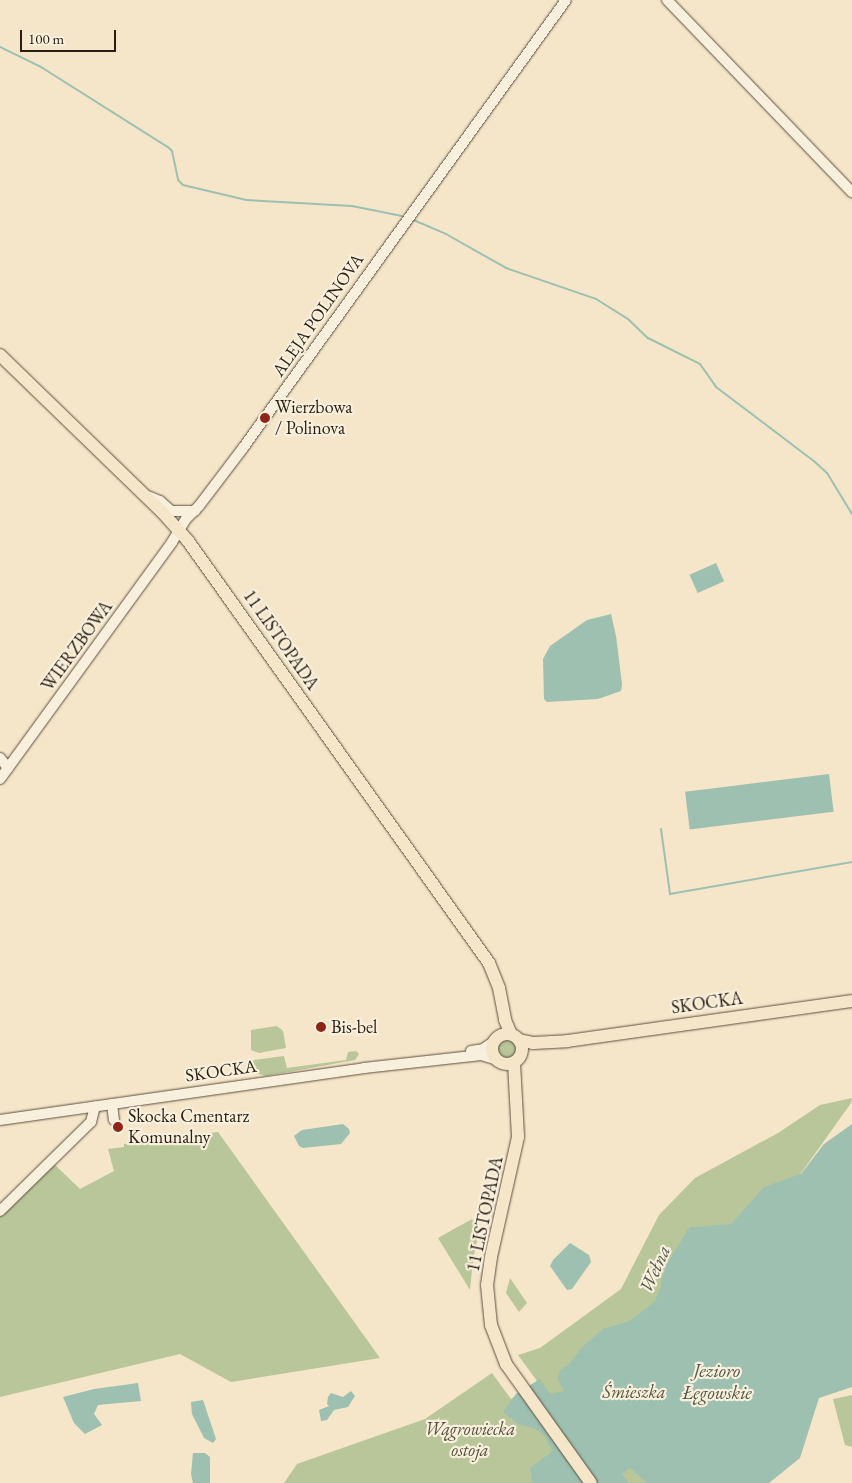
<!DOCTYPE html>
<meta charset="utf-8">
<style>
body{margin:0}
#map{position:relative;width:852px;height:1483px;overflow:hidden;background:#f5e6c9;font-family:"EB Garamond",serif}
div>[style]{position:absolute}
.green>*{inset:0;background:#b8c699}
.round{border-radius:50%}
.water>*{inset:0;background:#9dc0b0;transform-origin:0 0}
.stream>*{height:2px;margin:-1px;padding:0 1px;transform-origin:1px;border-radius:1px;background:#9dc0b0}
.river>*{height:11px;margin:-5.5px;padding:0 5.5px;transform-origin:5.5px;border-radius:5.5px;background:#9dc0b0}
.roads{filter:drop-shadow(0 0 1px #5d4f40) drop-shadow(0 0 1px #5d4f40)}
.minor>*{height:10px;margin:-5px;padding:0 5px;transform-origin:5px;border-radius:5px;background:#f8efdc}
.major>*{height:12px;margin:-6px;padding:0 6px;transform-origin:6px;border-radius:6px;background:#f5e6c9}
.major>.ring{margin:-6px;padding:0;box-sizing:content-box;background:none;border:12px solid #f5e6c9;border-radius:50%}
.dots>*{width:14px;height:14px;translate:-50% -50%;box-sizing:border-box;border:2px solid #f8efdc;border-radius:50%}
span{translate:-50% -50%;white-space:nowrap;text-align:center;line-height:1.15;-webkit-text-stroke:4.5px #f8efdc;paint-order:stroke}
.street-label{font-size:18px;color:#2a1d12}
.poi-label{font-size:18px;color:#2a1d12}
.left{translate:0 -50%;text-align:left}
.park-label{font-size:18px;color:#55503a;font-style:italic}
.water-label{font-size:19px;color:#525649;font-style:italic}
.scale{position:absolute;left:20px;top:30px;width:96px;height:22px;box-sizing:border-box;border:2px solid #2a1d12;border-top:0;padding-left:6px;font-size:15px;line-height:18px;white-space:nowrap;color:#2a1d12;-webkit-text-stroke:4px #f8efdc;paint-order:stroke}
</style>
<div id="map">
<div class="green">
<i style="clip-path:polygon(277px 1026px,283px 1031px,286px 1048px,259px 1053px,251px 1050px,251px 1030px)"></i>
<i class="round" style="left:496px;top:1038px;width:22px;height:22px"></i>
<i style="clip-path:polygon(356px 1051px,359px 1054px,355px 1060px,266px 1076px,252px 1072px,252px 1062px,254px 1060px,284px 1056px,287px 1068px,346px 1060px,348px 1052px)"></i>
<i style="clip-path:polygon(852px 1098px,851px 1103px,792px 1186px,718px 1483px,284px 1483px,297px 1464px,425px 1419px,492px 1373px,511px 1399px,537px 1381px,518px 1355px,540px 1348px,621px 1289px,659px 1215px,695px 1178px,778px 1133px,820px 1105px)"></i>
<i style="clip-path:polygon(218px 1132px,380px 1358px,231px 1382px,180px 1354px,0 1397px,0 1215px,53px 1163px,80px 1189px,114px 1171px,108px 1149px,124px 1147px,124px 1144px)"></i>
<i style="clip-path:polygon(472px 1219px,479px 1231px,473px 1260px,470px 1290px,438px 1238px)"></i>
<i style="clip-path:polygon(510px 1278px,527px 1303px,519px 1312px,506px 1293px)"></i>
<i style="clip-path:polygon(852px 1395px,852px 1447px,845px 1445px,833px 1399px)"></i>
</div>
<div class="water">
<i style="left:716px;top:563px;width:20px;height:29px;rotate:66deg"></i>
<i style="clip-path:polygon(611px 614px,616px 636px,622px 684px,621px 691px,598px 699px,547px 702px,544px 699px,543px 659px,550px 646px,587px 620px)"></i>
<i style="left:829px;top:774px;width:38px;height:145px;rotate:83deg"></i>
<i style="clip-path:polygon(343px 1124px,349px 1129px,350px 1133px,341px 1144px,303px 1148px,299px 1146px,294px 1136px,302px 1130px)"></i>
<i style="clip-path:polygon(852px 1124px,852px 1387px,819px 1398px,800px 1458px,769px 1483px,647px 1483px,630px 1468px,622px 1474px,628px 1483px,532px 1483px,530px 1468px,553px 1451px,543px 1434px,536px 1429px,518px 1424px,503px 1412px,516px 1394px,540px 1379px,550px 1394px,564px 1391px,558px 1379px,560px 1370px,601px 1344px,655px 1301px,663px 1282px,695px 1227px,731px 1224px,764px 1187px,801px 1174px,824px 1144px)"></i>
<i style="clip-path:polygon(570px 1243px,589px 1255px,591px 1262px,572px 1289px,567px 1290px,550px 1266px,553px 1260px)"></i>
<i style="clip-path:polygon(138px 1383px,141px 1401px,98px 1405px,94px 1414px,102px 1425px,85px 1434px,74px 1423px,63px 1397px,94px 1389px)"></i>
<i style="clip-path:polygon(351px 1391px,355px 1396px,348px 1407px,334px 1410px,327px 1420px,321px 1421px,319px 1410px,329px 1406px,327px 1404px,328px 1397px,331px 1393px,343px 1397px)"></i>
<i style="clip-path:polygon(203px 1400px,216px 1439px,213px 1443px,204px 1438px,192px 1414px,191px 1402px)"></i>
<i style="clip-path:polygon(193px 1453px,205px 1453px,210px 1457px,210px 1483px,193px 1483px,191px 1474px)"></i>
</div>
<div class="stream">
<i style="left:0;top:47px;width:46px;rotate:26deg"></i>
<i style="left:41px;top:67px;width:151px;rotate:32.3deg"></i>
<i style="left:169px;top:148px;width:4px;rotate:45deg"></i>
<i style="left:172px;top:151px;width:30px;rotate:78deg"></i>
<i style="left:178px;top:180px;width:7px;rotate:45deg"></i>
<i style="left:183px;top:185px;width:65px;rotate:13.4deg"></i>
<i style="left:246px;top:200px;width:106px;rotate:3.2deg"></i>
<i style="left:352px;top:206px;width:51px;rotate:11.3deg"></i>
<i style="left:411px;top:219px;width:38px;rotate:23deg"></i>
<i style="left:446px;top:234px;width:69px;rotate:29.5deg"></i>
<i style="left:506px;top:268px;width:95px;rotate:19deg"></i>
<i style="left:596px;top:299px;width:38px;rotate:32deg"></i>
<i style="left:628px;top:319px;width:28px;rotate:44deg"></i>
<i style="left:648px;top:338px;width:58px;rotate:26.6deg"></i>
<i style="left:700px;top:364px;width:28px;rotate:55deg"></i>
<i style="left:716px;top:387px;width:123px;rotate:37.1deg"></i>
<i style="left:814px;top:461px;width:18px;rotate:43deg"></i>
<i style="left:827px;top:473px;width:48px;rotate:58.6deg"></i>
<i style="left:661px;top:829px;width:66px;rotate:82.1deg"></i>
<i style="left:670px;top:894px;width:185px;rotate:-10deg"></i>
</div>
<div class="river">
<i style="left:666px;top:1282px;width:16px;rotate:-72deg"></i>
<i style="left:671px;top:1267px;width:41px;rotate:-59deg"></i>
<i style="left:692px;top:1232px;width:14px"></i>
<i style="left:572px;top:1368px;width:20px;rotate:-53deg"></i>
<i style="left:584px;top:1352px;width:29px;rotate:-41deg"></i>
<i style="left:606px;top:1333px;width:29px;rotate:-16deg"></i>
</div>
<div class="roads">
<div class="minor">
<i style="left:667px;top:0;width:267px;rotate:46.1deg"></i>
<i style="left:148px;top:496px;width:13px;rotate:23deg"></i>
<i style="left:160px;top:501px;width:15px;rotate:42deg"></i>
<i style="left:171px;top:511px;width:24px"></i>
<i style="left:0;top:758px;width:13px;rotate:51deg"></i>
<i style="left:0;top:779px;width:293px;rotate:-54deg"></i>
<i style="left:172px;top:542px;width:27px;rotate:-59deg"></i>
<i style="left:186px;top:519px;width:18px;rotate:-45deg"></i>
<i style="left:199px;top:506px;width:73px;rotate:-52.8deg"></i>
<i style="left:243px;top:448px;width:552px;rotate:-54.21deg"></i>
<i style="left:471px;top:1051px;width:12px;rotate:-9deg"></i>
<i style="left:483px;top:1049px;width:11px;rotate:-34deg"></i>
<i style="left:112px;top:1104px;width:16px;rotate:83deg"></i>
<i style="left:0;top:1120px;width:368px;rotate:-8.1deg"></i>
<i style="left:364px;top:1068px;width:118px;rotate:-6.3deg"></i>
<i style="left:481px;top:1055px;width:14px;rotate:17deg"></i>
<i style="left:0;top:1211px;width:127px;rotate:-44.4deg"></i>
<i style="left:91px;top:1122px;width:16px;rotate:-76deg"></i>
</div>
<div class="major">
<i style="left:0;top:355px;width:227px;rotate:44.1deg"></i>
<i style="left:163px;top:513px;width:38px;rotate:48deg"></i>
<i style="left:188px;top:541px;width:518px;rotate:54.5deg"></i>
<i style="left:489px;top:963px;width:27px;rotate:68deg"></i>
<i style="left:499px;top:988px;width:33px;rotate:79deg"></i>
<i style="left:505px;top:1020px;width:15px;rotate:67deg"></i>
<i class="ring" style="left:492px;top:1034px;width:18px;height:18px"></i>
<i style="left:519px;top:1040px;width:14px;rotate:12deg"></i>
<i style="left:533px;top:1043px;width:34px;rotate:-3deg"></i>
<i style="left:567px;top:1041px;width:288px;rotate:-8deg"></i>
<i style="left:514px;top:1063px;width:74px;rotate:86.9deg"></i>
<i style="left:518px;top:1137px;width:123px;rotate:102.7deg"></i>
<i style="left:491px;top:1257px;width:28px;rotate:98deg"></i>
<i style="left:487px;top:1285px;width:40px;rotate:84.3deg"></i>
<i style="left:491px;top:1325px;width:42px;rotate:69deg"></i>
<i style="left:506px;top:1364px;width:146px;rotate:54.5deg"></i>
</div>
</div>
<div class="dots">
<i style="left:265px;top:418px;background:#8f2418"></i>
<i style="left:321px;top:1027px;background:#8f2418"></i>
<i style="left:118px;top:1127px;background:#8f2418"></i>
</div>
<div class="street-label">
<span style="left:318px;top:315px;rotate:-55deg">ALEJA POLINOVA</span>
<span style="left:281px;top:640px;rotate:55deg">11 LISTOPADA</span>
<span style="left:77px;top:646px;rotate:-54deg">WIERZBOWA</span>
<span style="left:707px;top:1003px;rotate:-8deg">SKOCKA</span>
<span style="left:221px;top:1071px;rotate:-8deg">SKOCKA</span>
<span style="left:485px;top:1214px;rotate:-78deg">11 LISTOPADA</span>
</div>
<div class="poi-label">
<span class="left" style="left:275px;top:418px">Wierzbowa<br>/ Polinova</span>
<span class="left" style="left:331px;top:1027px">Bis-bel</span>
<span class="left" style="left:128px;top:1127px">Skocka Cmentarz<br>Komunalny</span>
</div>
<div class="park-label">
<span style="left:634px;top:1392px">Śmieszka</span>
<span style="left:470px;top:1440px">Wągrowiecka<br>ostoja</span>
</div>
<div class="water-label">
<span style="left:655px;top:1269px;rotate:-66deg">Wełna</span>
<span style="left:717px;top:1382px">Jezioro<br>Łęgowskie</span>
</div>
<div class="scale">100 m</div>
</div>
